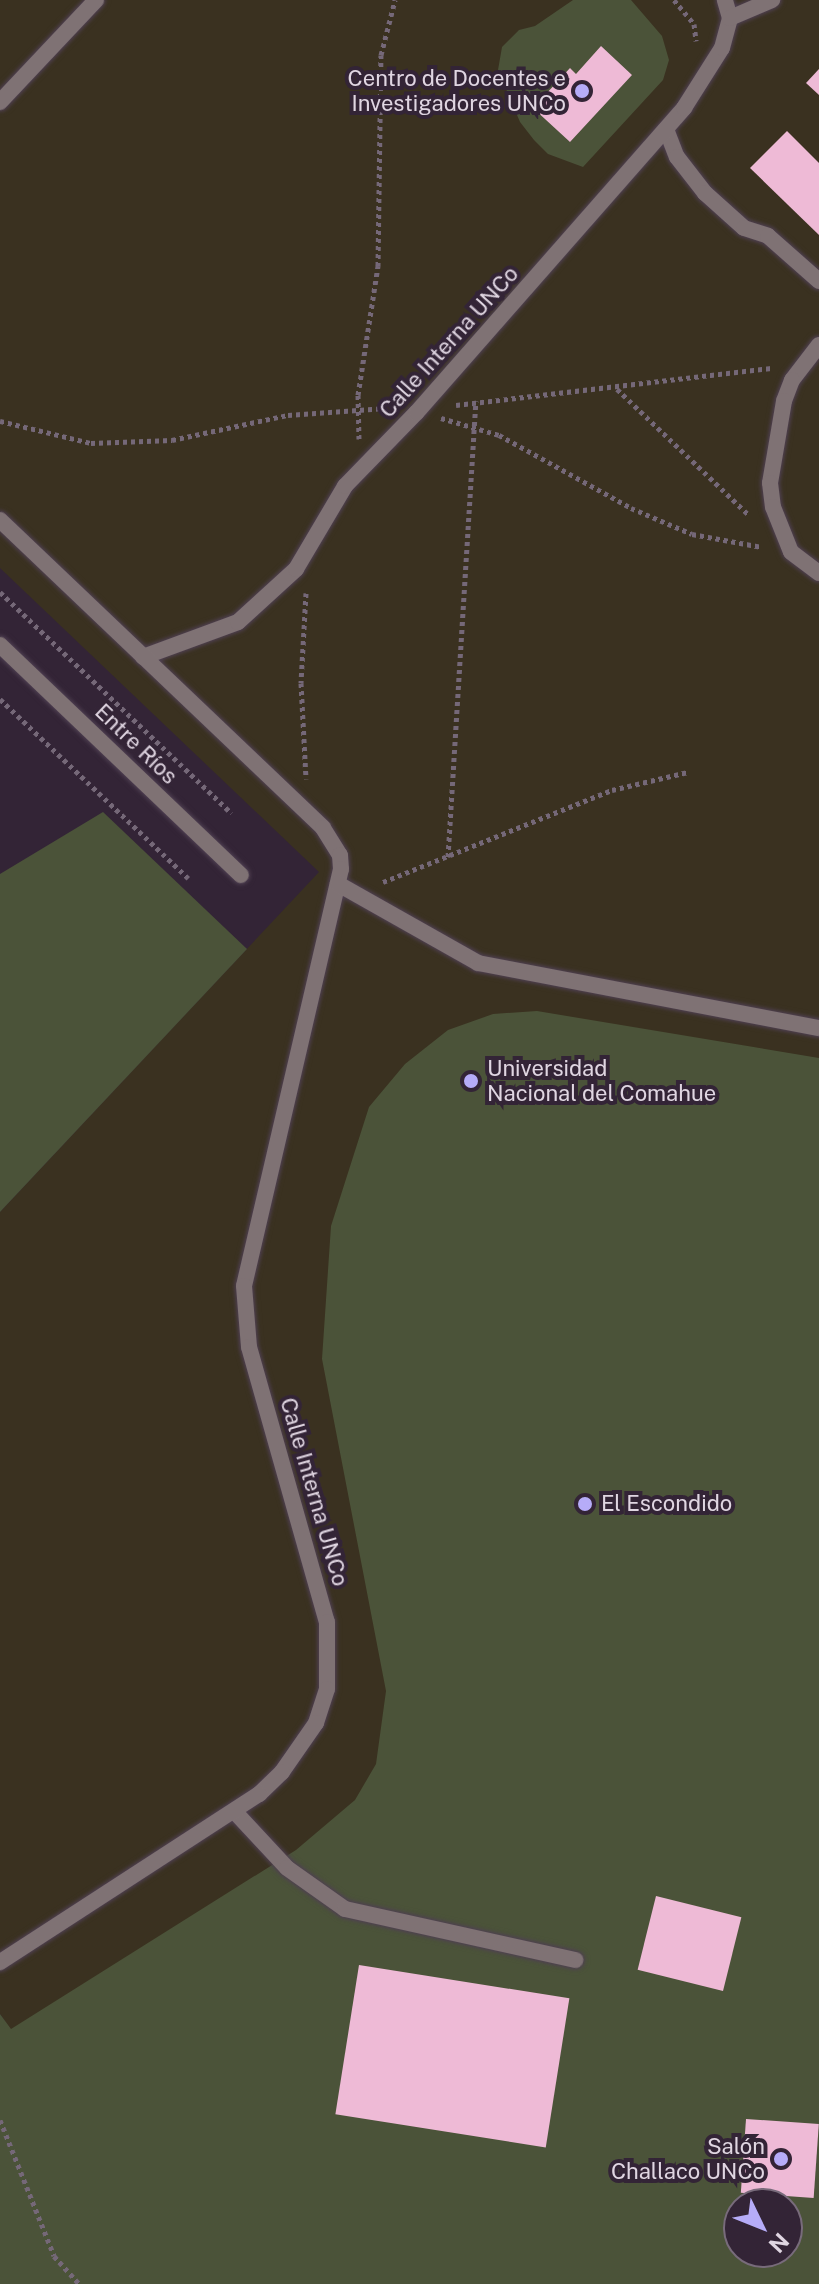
<!DOCTYPE html>
<meta charset="utf-8">
<style>
body{margin:0}
#map{position:relative;width:819px;height:2284px;overflow:hidden;background:#332436;font-family:"Public Sans",sans-serif}
div>[style]{position:absolute}
.education>*{inset:0;background:#3a3120}
.green>*{inset:0;background:#4b5339}
.building>*{inset:0;background:#eebad6;transform-origin:0 0}
.path>*{height:5px;margin-top:-2.5px;transform-origin:0;background:repeating-linear-gradient(90deg,#756878 0 4px,transparent 0 8px)}
.roads{filter:drop-shadow(0 0 2px #4f4052) drop-shadow(0 0 2px #4f4052)}
.service>*{height:16px;margin:-8px;padding:0 8px;transform-origin:8px;border-radius:8px;background:#7f7274}
.pedestrian>*{height:16px;margin:-8px;padding:0 8px;transform-origin:8px;border-radius:8px;background:#7f7274}
.minor>*{height:16px;margin:-8px;padding:0 8px;transform-origin:8px;border-radius:8px;background:#7f7274}
.dots>*{width:22px;height:22px;translate:-50% -50%;box-sizing:border-box;border:4px solid #332436;border-radius:50%}
span{translate:-50% -50%;white-space:nowrap;text-align:center;line-height:1.15;-webkit-text-stroke:8px #332436;paint-order:stroke}
.poi-label{font-size:22px;color:#e0d6e2}
.right{translate:-100% -50%;text-align:right}
.left{translate:0 -50%;text-align:left}
.street-label{font-size:22px;color:#e0d6e2}
.north{position:absolute;left:723px;top:2188px;width:80px;height:80px;box-sizing:border-box;background:#332436;border:2px solid #786b7b;border-radius:50%;rotate:133deg;font-size:22px;font-weight:700;line-height:32px;text-align:center;color:#e0d6e2}
.north::after{content:'';display:block;margin:auto;width:28px;height:36px;background:#b6acf8;clip-path:polygon(50% 0,100% 100%,50% 72%,0 100%)}
</style>
<div id="map">
<div class="education">
<i style="clip-path:polygon(0 0,819px 0,819px 2249px,787px 2204px,739px 2204px,38px 2069px,0 2014px,0 1212px,319px 872px,0 568px)"></i>
</div>
<div class="green">
<i style="clip-path:polygon(573px 0,631px 0,662px 36px,669px 60px,663px 80px,583px 167px,548px 154px,534px 140px,520px 122px,498px 70px,502px 47px,519px 30px,535px 26px)"></i>
<i style="clip-path:polygon(103px 812px,247px 949px,0 1212px,0 874px)"></i>
<i style="clip-path:polygon(evenodd,537px 1011px,819px 1058px,819px 2284px,0 2284px,0 2014px,11px 2029px,296px 1850px,355px 1800px,376px 1764px,386px 1691px,322px 1359px,331px 1226px,369px 1107px,405px 1064px,448px 1030px,493px 1014px,537px 1011px,739px 2204px,787px 2204px,787px 2252px,739px 2252px,739px 2204px)"></i>
</div>
<div class="building">
<i style="clip-path:polygon(601px 46px,632px 75px,570px 142px,533px 108px,570px 68px,576px 74px)"></i>
<i style="clip-path:polygon(819px 69px,819px 95px,806px 83px)"></i>
<i style="clip-path:polygon(787px 131px,819px 163px,819px 235px,750px 168px)"></i>
<i style="left:656px;top:1896px;width:88px;height:76px;rotate:14deg"></i>
<i style="left:359px;top:1965px;width:213px;height:151px;rotate:9deg"></i>
<i style="left:746px;top:2119px;width:73px;height:74px;rotate:4deg"></i>
</div>
<div class="path">
<i style="left:674px;top:0;width:31px;rotate:50deg"></i>
<i style="left:694px;top:24px;width:17px;rotate:83deg"></i>
<i style="left:617px;top:389px;width:181px;rotate:43.7deg"></i>
<i style="left:456px;top:405px;width:318px;rotate:-6.7deg"></i>
<i style="left:441px;top:418px;width:60px;rotate:16.3deg"></i>
<i style="left:499px;top:435px;width:151px;rotate:28.9deg"></i>
<i style="left:631px;top:508px;width:66px;rotate:23.1deg"></i>
<i style="left:692px;top:534px;width:71px;rotate:10.5deg"></i>
<i style="left:0;top:421px;width:94px;rotate:13.6deg"></i>
<i style="left:91px;top:443px;width:81px;rotate:-2.1deg"></i>
<i style="left:172px;top:440px;width:119px;rotate:-12.2deg"></i>
<i style="left:288px;top:415px;width:98px;rotate:-4.1deg"></i>
<i style="left:359px;top:439px;width:44px;rotate:-91.3deg"></i>
<i style="left:358px;top:395px;width:131px;rotate:-81.2deg"></i>
<i style="left:378px;top:266px;width:211px;rotate:-89.2deg"></i>
<i style="left:381px;top:55px;width:57px;rotate:-75.7deg"></i>
<i style="left:0;top:592px;width:320px;rotate:43.7deg"></i>
<i style="left:306px;top:593px;width:90px;rotate:93.2deg"></i>
<i style="left:301px;top:683px;width:96px;rotate:87deg"></i>
<i style="left:0;top:699px;width:260px;rotate:43.6deg"></i>
<i style="left:448px;top:857px;width:457px;rotate:-86.5deg"></i>
<i style="left:383px;top:882px;width:247px;rotate:-21.9deg"></i>
<i style="left:612px;top:790px;width:78px;rotate:-13.3deg"></i>
<i style="left:0;top:2120px;width:146px;rotate:68.3deg"></i>
<i style="left:54px;top:2256px;width:38px;rotate:48deg"></i>
</div>
<div class="roads">
<div class="service">
<i style="left:666px;top:129px;width:30px;rotate:69deg"></i>
<i style="left:677px;top:157px;width:46px;rotate:52.1deg"></i>
<i style="left:705px;top:193px;width:52px;rotate:41.9deg"></i>
<i style="left:744px;top:228px;width:25px;rotate:18deg"></i>
<i style="left:768px;top:236px;width:68px;rotate:41.4deg"></i>
<i style="left:819px;top:345px;width:44px;rotate:127.6deg"></i>
<i style="left:792px;top:380px;width:22px;rotate:111deg"></i>
<i style="left:784px;top:401px;width:83px;rotate:99.7deg"></i>
<i style="left:770px;top:483px;width:24px;rotate:83deg"></i>
<i style="left:773px;top:507px;width:48px;rotate:68.2deg"></i>
<i style="left:791px;top:552px;width:35px;rotate:37deg"></i>
<i style="left:143px;top:657px;width:101px;rotate:-20.2deg"></i>
<i style="left:238px;top:622px;width:79px;rotate:-42.4deg"></i>
<i style="left:296px;top:569px;width:96px;rotate:-59.4deg"></i>
<i style="left:345px;top:486px;width:103px;rotate:-45.8deg"></i>
<i style="left:417px;top:412px;width:405px;rotate:-48.7deg"></i>
<i style="left:684px;top:108px;width:71px;rotate:-57.7deg"></i>
<i style="left:722px;top:48px;width:31px;rotate:-75deg"></i>
<i style="left:730px;top:18px;width:19px;rotate:-106deg"></i>
<i style="left:235px;top:1812px;width:76px;rotate:47.1deg"></i>
<i style="left:287px;top:1868px;width:71px;rotate:35.3deg"></i>
<i style="left:345px;top:1909px;width:236px;rotate:12.5deg"></i>
</div>
<div class="pedestrian">
<i style="left:730px;top:18px;width:46px;rotate:-23.2deg"></i>
</div>
<div class="minor">
<i style="left:0;top:102px;width:140px;rotate:-46.7deg"></i>
<i style="left:0;top:520px;width:446px;rotate:43.6deg"></i>
<i style="left:323px;top:828px;width:32px;rotate:58deg"></i>
<i style="left:340px;top:855px;width:14px;rotate:86deg"></i>
<i style="left:341px;top:869px;width:428px;rotate:103.1deg"></i>
<i style="left:244px;top:1286px;width:61px;rotate:85.3deg"></i>
<i style="left:249px;top:1347px;width:286px;rotate:74.2deg"></i>
<i style="left:327px;top:1622px;width:67px;rotate:90deg"></i>
<i style="left:327px;top:1689px;width:36px;rotate:108deg"></i>
<i style="left:316px;top:1723px;width:60px;rotate:124.8deg"></i>
<i style="left:282px;top:1772px;width:32px;rotate:136deg"></i>
<i style="left:259px;top:1794px;width:309px;rotate:147deg"></i>
<i style="left:0;top:645px;width:333px;rotate:43.7deg"></i>
<i style="left:338px;top:884px;width:161px;rotate:29.4deg"></i>
<i style="left:478px;top:963px;width:347px;rotate:10.8deg"></i>
</div>
</div>
<div class="dots">
<i style="left:582px;top:91px;background:#b6acf8"></i>
<i style="left:471px;top:1081px;background:#b6acf8"></i>
<i style="left:585px;top:1504px;background:#b6acf8"></i>
<i style="left:781px;top:2159px;background:#b6acf8"></i>
</div>
<div class="poi-label">
<span class="right" style="left:566px;top:91px">Centro de Docentes e<br>Investigadores UNCo</span>
<span class="left" style="left:487px;top:1081px">Universidad<br>Nacional del Comahue</span>
<span class="left" style="left:601px;top:1504px">El Escondido</span>
<span class="right" style="left:765px;top:2159px">Salón<br>Challaco UNCo</span>
</div>
<div class="street-label">
<span style="left:449px;top:342px;rotate:-48deg">Calle Interna UNCo</span>
<span style="left:136px;top:744px;rotate:44deg">Entre Ríos</span>
<span style="left:314px;top:1492px;rotate:74deg">Calle Interna UNCo</span>
</div>
<div class="north">N</div>
</div>
